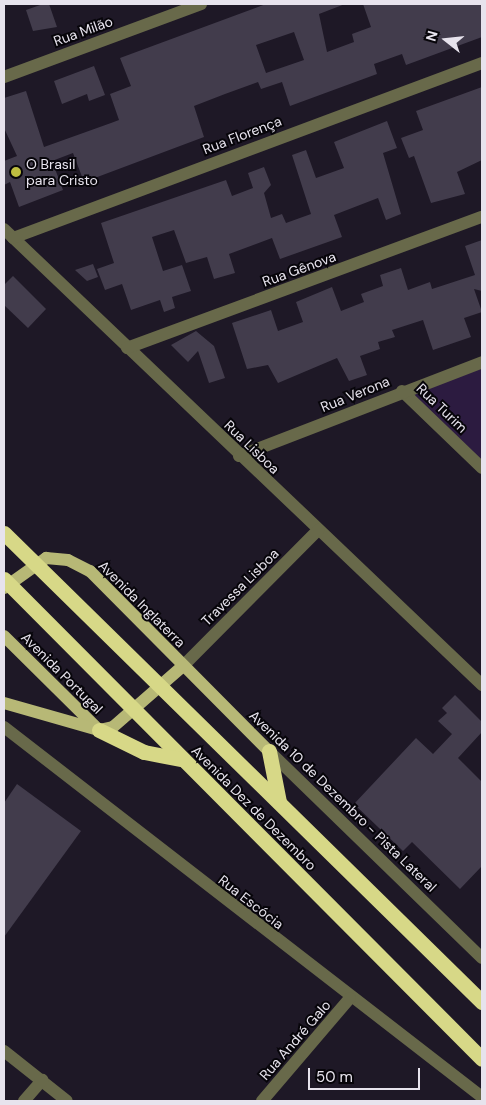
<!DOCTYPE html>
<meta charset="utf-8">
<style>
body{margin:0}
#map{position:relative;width:486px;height:1105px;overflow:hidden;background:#1e1826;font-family:"DM Sans",sans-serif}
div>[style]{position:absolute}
.green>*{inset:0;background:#2c1b40}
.building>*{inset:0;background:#423c4c}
.minor>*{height:12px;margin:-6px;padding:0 6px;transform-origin:6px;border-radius:6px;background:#68694a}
.major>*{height:12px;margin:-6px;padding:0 6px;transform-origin:6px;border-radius:6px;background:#b7b876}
.highway>*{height:15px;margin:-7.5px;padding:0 7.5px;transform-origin:7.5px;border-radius:7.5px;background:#d7d887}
.dots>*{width:14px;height:14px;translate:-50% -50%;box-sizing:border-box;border:2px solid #07050a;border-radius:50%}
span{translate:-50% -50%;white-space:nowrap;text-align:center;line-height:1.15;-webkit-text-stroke:4px #07050a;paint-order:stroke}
.street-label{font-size:14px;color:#e7e3ed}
.poi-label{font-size:14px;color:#e7e3ed}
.left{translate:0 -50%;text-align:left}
.frame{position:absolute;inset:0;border:5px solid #e7e3ed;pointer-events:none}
.north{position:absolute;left:421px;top:15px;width:50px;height:50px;-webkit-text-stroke:4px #07050a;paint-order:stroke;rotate:286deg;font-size:14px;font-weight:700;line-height:20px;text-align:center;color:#e7e3ed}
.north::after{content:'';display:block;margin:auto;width:18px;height:22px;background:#e7e3ed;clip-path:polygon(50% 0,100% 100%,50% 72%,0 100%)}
.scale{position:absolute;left:308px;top:1068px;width:112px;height:22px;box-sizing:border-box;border:2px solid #e7e3ed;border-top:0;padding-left:6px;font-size:15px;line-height:18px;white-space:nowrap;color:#e7e3ed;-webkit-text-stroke:4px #07050a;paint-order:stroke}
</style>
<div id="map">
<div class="green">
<i style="clip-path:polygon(482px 366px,482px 468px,402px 391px)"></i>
</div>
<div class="building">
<i style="clip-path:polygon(43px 4px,49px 4px,57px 27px,33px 31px,26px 10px)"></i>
<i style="clip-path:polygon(evenodd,266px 4px,345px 4px,319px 14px,327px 52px,354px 42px,352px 34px,371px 27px,363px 4px,482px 4px,482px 37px,406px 65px,402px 54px,374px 64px,377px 74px,290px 106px,282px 82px,261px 89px,258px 82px,225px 94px,194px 106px,204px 137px,84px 182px,73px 153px,52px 161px,63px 190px,19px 207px,10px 182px,4px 185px,4px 161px,17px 156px,4px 128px,4px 98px,26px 91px,44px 147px,111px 123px,119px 120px,110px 94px,131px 86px,120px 58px,266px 4px,294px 32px,304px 60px,266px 73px,256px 45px,294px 32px)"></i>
<i style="clip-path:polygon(94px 66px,105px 95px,89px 101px,87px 94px,62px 104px,54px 81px)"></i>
<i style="clip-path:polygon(482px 87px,482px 160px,457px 172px,465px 194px,431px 203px,414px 156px,409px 158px,401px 138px,423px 130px,416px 111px)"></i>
<i style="clip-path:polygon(387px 121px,397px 148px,383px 153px,401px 214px,386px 220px,378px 198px,334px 215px,342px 237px,280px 259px,272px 238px,229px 254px,235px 273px,214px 279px,207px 257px,186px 263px,174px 230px,152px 237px,163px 271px,182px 265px,191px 291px,172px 297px,175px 308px,164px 312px,160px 300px,131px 310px,122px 284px,105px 290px,97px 269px,114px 263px,101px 223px,226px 180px,232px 196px,253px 188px,248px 173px,264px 167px,271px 185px,264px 193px,271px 218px,282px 214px,286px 223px,311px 214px,292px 155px,306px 150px,316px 178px,344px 168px,334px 142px)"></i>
<i style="clip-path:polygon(482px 240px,482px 291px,474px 289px,482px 312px,464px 318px,471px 337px,433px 350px,423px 320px,392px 330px,395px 337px,378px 342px,380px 349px,360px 356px,367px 375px,349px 381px,337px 358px,278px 383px,268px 365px,247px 369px,232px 323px,271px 310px,278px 331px,303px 322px,296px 302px,332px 287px,341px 311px,364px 302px,361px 294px,383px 286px,380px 275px,401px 268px,408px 290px,430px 282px,432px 289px,475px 275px,465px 246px)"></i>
<i style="clip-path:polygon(93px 264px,98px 277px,87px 281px,75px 270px)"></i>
<i style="clip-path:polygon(13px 276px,46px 309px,28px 328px,4px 305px,4px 285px)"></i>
<i style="clip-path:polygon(196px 331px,214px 346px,225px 378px,209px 383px,198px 351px,188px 362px,171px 345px)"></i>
<i style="clip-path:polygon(455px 695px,482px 722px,482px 732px,458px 758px,482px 782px,482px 866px,460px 889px,412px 842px,403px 851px,354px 804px,416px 738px,433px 754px,452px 734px,438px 721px,447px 713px,442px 708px)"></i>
<i style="clip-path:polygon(17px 784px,81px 831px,4px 937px,4px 803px)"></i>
</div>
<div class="minor">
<i style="left:4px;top:77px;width:210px;rotate:-20.3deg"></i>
<i style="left:4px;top:229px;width:661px;rotate:43.65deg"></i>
<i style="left:13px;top:238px;width:501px;rotate:-20.46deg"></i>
<i style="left:127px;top:348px;width:378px;rotate:-20.3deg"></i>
<i style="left:402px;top:391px;width:111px;rotate:43.9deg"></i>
<i style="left:239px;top:456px;width:261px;rotate:-21.1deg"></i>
<i style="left:183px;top:666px;width:192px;rotate:-45.2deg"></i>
<i style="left:4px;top:727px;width:604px;rotate:37.74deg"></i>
<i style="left:269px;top:751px;width:297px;rotate:44.2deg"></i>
<i style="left:4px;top:1051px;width:80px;rotate:38.4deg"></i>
<i style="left:24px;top:1101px;width:28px;rotate:-49deg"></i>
<i style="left:262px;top:1101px;width:135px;rotate:-49.5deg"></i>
</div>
<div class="major">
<i style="left:4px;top:588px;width:52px;rotate:-35.5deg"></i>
<i style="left:46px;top:558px;width:22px;rotate:5deg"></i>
<i style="left:68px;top:560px;width:25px;rotate:27deg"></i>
<i style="left:90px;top:571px;width:254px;rotate:45.2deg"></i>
<i style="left:4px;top:636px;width:131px;rotate:44.7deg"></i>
<i style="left:4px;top:703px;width:99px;rotate:15.9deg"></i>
<i style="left:99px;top:730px;width:14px;rotate:-12deg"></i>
<i style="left:113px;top:727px;width:93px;rotate:-41.1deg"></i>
</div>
<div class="highway">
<i style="left:4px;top:533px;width:670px;rotate:44.46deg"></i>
<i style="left:4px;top:579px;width:677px;rotate:45.12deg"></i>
<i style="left:99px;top:730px;width:50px;rotate:26.1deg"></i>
<i style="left:144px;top:752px;width:38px;rotate:11deg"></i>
<i style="left:269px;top:751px;width:52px;rotate:78.9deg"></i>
</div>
<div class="dots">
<i style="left:16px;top:172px;background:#bfbe41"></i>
</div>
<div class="street-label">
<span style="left:83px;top:31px;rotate:-20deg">Rua Milão</span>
<span style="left:242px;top:135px;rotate:-21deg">Rua Florença</span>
<span style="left:299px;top:269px;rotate:-20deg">Rua Gênova</span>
<span style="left:355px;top:394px;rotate:-22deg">Rua Verona</span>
<span style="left:442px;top:408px;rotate:44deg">Rua Turim</span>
<span style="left:252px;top:447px;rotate:44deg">Rua Lisboa</span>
<span style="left:240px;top:587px;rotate:-45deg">Travessa Lisboa</span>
<span style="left:142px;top:604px;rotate:45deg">Avenida Inglaterra</span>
<span style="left:62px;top:673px;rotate:45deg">Avenida Portugal</span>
<span style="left:343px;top:801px;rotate:44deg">Avenida 10 de Dezembro - Pista Lateral</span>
<span style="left:254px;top:808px;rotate:45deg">Avenida Dez de Dezembro</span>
<span style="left:251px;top:902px;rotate:38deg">Rua Escócia</span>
<span style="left:295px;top:1040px;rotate:-49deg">Rua André Galo</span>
</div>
<div class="poi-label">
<span class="left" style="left:26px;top:172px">O Brasil<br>para Cristo</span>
</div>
<div class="frame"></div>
<div class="north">N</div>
<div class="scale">50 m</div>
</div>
